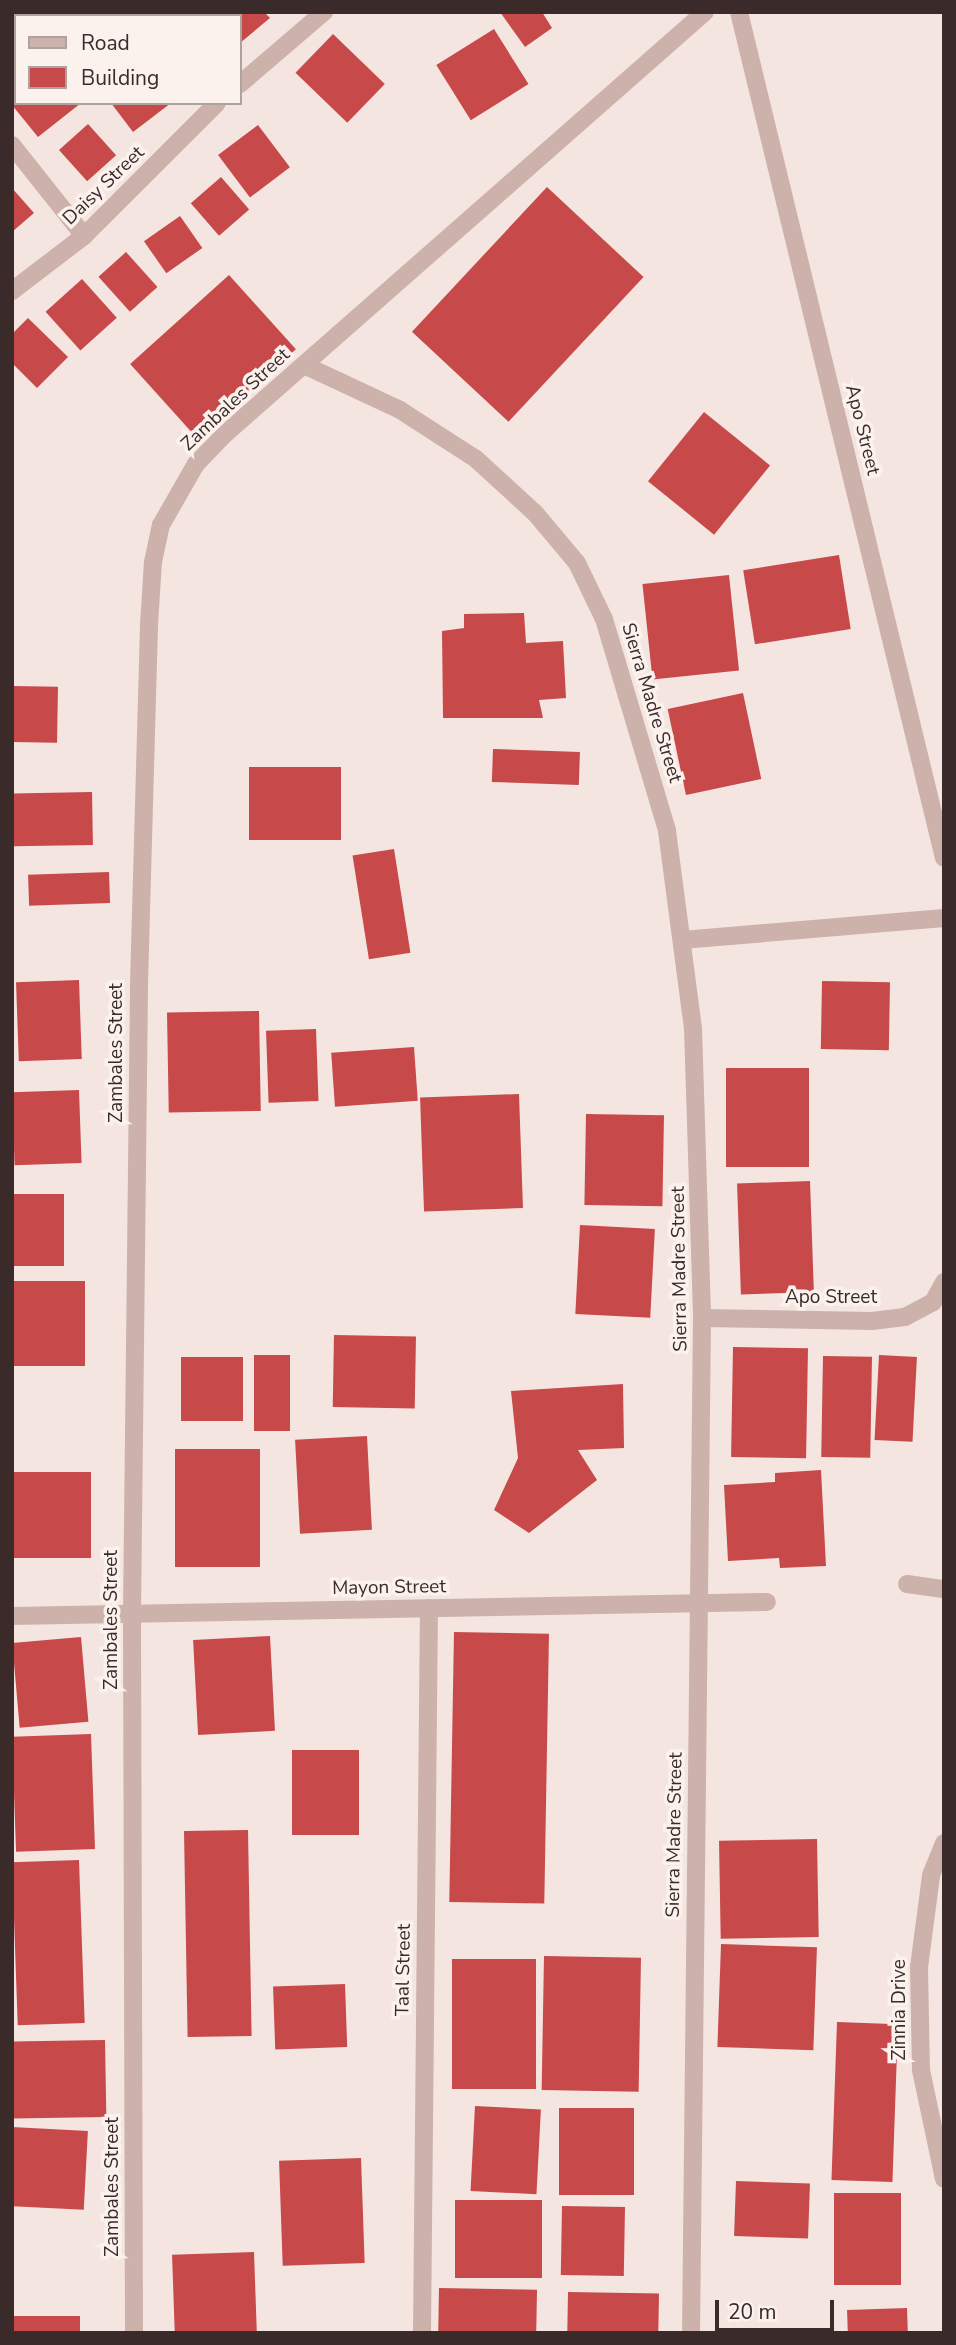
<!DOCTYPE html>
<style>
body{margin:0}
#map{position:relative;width:956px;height:2345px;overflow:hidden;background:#f4e5e0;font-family:"Nunito Sans",sans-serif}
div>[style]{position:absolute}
.building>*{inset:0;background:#c8494a;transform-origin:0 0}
.minor>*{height:18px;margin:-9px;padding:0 9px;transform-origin:9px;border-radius:9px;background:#cdb2ab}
span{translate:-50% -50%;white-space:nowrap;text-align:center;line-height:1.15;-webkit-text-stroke:7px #fbf1ed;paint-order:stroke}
.street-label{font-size:19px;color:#3a2b2a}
.frame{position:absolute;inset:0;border:14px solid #3a2b2a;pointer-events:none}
.legend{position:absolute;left:14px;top:14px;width:228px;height:91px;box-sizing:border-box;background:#fbf1ed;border:2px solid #aea29f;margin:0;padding:9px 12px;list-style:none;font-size:21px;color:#3a2b2a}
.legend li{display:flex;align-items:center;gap:14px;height:35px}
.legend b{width:35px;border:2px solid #aea29f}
.scale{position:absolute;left:715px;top:2300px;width:119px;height:32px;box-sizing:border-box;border:4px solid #3a2b2a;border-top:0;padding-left:9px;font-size:21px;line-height:24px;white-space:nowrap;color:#3a2b2a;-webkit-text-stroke:5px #fbf1ed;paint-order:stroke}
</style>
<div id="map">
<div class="building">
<i style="clip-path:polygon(24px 12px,89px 12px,85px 16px)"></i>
<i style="clip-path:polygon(209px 12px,264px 12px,270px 18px,240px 43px,240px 16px,205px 16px)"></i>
<i style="clip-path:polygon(500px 12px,542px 12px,552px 28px,525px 47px)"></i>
<i style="left:494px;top:29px;width:65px;height:68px;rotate:58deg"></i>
<i style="left:333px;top:34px;width:72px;height:54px;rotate:44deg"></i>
<i style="clip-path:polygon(16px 98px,16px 103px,81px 103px,38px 137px,12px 105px)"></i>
<i style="clip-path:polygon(111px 103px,171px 103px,133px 132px)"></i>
<i style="left:88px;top:124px;width:42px;height:39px;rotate:48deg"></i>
<i style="left:258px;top:125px;width:53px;height:50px;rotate:53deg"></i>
<i style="left:221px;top:177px;width:43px;height:40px;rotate:49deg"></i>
<i style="left:547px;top:187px;width:132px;height:198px;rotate:43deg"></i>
<i style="clip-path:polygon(12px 188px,34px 213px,12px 232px)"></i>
<i style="left:180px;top:216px;width:39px;height:44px;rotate:55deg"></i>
<i style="left:126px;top:252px;width:47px;height:37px;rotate:48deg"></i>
<i style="left:229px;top:275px;width:100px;height:133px;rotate:48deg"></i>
<i style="left:82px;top:279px;width:52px;height:49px;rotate:48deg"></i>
<i style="clip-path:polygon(28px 318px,68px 357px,37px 388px,12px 363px,12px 334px)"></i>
<i style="left:704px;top:412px;width:85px;height:89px;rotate:39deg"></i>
<i style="left:839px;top:555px;width:75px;height:97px;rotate:81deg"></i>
<i style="left:729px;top:575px;width:96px;height:87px;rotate:84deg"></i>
<i style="clip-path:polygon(524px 613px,526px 643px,563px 641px,566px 698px,539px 700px,543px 718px,443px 718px,442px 631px,464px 628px,464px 614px)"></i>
<i style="left:12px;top:686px;width:46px;height:56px;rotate:1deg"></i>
<i style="left:743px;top:693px;width:88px;height:77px;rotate:78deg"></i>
<i style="left:493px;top:749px;width:87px;height:33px;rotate:2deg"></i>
<i style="left:341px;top:767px;width:73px;height:92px;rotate:90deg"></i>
<i style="left:92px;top:792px;width:53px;height:79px;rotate:89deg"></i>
<i style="left:394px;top:849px;width:105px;height:42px;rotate:81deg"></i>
<i style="left:109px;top:872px;width:31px;height:81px;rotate:88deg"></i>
<i style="left:79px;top:980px;width:79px;height:63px;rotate:88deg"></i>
<i style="left:822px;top:981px;width:68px;height:68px;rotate:1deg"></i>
<i style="left:259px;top:1011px;width:100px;height:92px;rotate:89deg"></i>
<i style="left:316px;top:1029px;width:72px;height:50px;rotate:88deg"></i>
<i style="left:414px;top:1047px;width:54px;height:83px;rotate:86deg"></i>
<i style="left:726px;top:1068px;width:83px;height:99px"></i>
<i style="left:79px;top:1090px;width:73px;height:67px;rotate:88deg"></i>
<i style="left:519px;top:1094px;width:114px;height:99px;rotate:88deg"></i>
<i style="left:586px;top:1114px;width:78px;height:91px;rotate:1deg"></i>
<i style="left:810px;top:1181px;width:111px;height:73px;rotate:88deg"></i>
<i style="left:12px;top:1194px;width:52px;height:72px"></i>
<i style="left:580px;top:1225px;width:75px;height:89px;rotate:3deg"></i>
<i style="left:12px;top:1281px;width:73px;height:85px"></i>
<i style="left:334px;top:1335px;width:82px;height:72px;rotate:1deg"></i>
<i style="left:733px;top:1347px;width:75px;height:110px;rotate:1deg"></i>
<i style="left:254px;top:1355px;width:36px;height:76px"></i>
<i style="left:879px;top:1355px;width:38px;height:85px;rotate:3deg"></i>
<i style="left:823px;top:1356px;width:49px;height:101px;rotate:1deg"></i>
<i style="left:181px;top:1357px;width:62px;height:64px"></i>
<i style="clip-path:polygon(623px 1384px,624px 1448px,578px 1450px,597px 1480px,529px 1533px,494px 1510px,518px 1458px,511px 1391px)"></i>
<i style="left:367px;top:1436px;width:94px;height:72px;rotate:87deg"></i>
<i style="left:175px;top:1449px;width:85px;height:118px"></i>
<i style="clip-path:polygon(821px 1470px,826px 1566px,780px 1568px,779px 1558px,728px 1561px,724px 1485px,775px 1482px,775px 1473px)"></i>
<i style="left:12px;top:1472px;width:79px;height:86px"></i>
<i style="left:454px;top:1632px;width:95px;height:270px;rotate:1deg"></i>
<i style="left:270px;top:1636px;width:95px;height:77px;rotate:87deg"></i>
<i style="left:81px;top:1637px;width:85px;height:69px;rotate:85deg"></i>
<i style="left:91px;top:1734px;width:115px;height:79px;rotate:88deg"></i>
<i style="left:292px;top:1750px;width:67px;height:85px"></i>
<i style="left:248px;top:1830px;width:206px;height:64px;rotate:89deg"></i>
<i style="left:817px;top:1839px;width:98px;height:98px;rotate:89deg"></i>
<i style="left:79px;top:1860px;width:163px;height:67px;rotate:88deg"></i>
<i style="left:721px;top:1944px;width:96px;height:103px;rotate:2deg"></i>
<i style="left:544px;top:1956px;width:97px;height:134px;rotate:1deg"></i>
<i style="left:452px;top:1959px;width:84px;height:130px"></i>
<i style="left:345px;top:1984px;width:63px;height:72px;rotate:88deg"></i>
<i style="left:837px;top:2022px;width:61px;height:158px;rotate:2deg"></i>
<i style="left:105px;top:2040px;width:77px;height:93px;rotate:89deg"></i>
<i style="left:475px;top:2106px;width:66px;height:85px;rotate:3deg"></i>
<i style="left:634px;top:2108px;width:87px;height:75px;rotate:90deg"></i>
<i style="left:12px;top:2127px;width:76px;height:79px;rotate:3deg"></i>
<i style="left:361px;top:2158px;width:105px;height:82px;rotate:88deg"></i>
<i style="left:736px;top:2181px;width:74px;height:55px;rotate:2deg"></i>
<i style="left:834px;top:2193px;width:67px;height:92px"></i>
<i style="left:542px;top:2200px;width:78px;height:87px;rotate:90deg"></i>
<i style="left:562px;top:2206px;width:63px;height:69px;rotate:1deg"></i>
<i style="left:254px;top:2252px;width:81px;height:82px;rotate:88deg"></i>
<i style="left:439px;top:2288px;width:98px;height:45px;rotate:1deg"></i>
<i style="left:568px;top:2292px;width:91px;height:41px;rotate:1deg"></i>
<i style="left:907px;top:2308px;width:25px;height:60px;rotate:88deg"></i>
<i style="left:80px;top:2316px;width:17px;height:68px;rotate:90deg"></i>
</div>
<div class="minor">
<i style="left:147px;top:12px;width:5px;rotate:53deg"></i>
<i style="left:739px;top:12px;width:870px;rotate:76.38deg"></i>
<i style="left:240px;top:84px;width:111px;rotate:-40.6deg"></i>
<i style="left:12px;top:145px;width:116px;rotate:51.6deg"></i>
<i style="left:12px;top:291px;width:91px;rotate:-37.4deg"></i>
<i style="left:84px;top:236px;width:188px;rotate:-45deg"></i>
<i style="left:304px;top:365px;width:106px;rotate:25.1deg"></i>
<i style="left:400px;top:410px;width:90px;rotate:32.8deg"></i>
<i style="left:476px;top:459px;width:80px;rotate:42.5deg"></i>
<i style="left:535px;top:513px;width:65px;rotate:50deg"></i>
<i style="left:577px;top:563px;width:62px;rotate:64.3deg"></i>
<i style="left:604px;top:619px;width:221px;rotate:73.4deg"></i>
<i style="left:667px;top:831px;width:199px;rotate:82.5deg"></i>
<i style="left:693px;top:1028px;width:290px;rotate:88.2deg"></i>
<i style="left:702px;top:1318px;width:1015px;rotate:90.62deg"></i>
<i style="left:682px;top:940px;width:263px;rotate:-4.8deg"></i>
<i style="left:702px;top:1318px;width:170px;rotate:1deg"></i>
<i style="left:872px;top:1321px;width:33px;rotate:-7deg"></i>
<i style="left:905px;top:1317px;width:32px;rotate:-28deg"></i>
<i style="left:933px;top:1302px;width:23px;rotate:-61deg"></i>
<i style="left:907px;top:1584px;width:37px;rotate:8deg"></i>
<i style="left:12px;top:1616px;width:755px;rotate:-1.06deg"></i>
<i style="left:944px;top:1843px;width:35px;rotate:112deg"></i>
<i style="left:931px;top:1876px;width:92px;rotate:97.5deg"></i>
<i style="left:919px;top:1967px;width:103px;rotate:88.9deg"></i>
<i style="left:921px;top:2070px;width:111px;rotate:78.1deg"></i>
<i style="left:134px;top:2333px;width:719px;rotate:-90.16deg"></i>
<i style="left:132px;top:1614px;width:630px;rotate:-89.36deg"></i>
<i style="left:139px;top:984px;width:359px;rotate:-88.4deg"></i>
<i style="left:149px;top:625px;width:63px;rotate:-86.4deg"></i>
<i style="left:153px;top:562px;width:38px;rotate:-78deg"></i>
<i style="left:161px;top:525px;width:70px;rotate:-60.2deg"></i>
<i style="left:196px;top:464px;width:42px;rotate:-46deg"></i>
<i style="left:225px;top:434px;width:639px;rotate:-41.32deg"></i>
<i style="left:422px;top:2333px;width:725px;rotate:-89.45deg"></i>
</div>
<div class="street-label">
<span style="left:104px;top:186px;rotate:-44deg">Daisy Street</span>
<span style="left:236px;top:400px;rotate:-43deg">Zambales Street</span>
<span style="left:862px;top:430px;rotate:76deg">Apo Street</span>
<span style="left:651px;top:703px;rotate:73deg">Sierra Madre Street</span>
<span style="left:117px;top:1053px;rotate:-90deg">Zambales Street</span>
<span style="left:680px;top:1269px;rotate:-91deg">Sierra Madre Street</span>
<span style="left:831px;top:1298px">Apo Street</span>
<span style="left:389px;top:1588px;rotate:-1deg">Mayon Street</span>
<span style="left:112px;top:1620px;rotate:-90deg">Zambales Street</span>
<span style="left:675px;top:1835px;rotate:-89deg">Sierra Madre Street</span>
<span style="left:404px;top:1970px;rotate:-89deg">Taal Street</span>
<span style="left:900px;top:2010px;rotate:-90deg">Zinnia Drive</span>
<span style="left:113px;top:2187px;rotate:-90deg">Zambales Street</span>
</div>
<div class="frame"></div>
<ul class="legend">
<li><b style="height:9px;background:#cdb2ab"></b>Road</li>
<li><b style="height:19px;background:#c8494a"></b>Building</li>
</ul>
<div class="scale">20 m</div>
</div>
